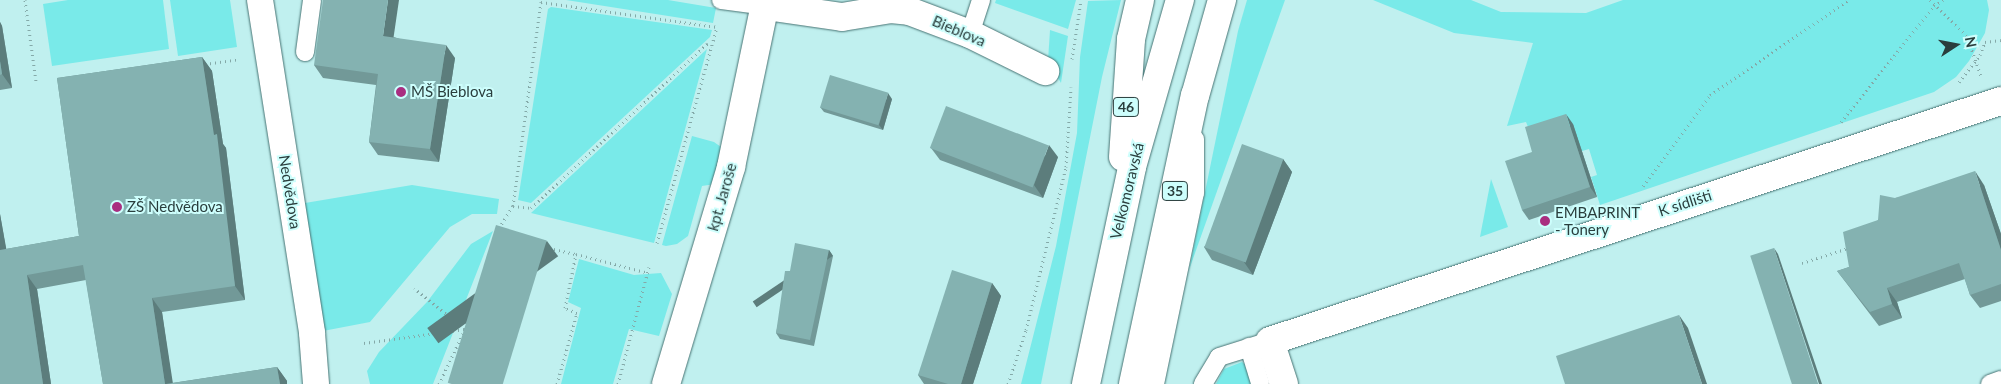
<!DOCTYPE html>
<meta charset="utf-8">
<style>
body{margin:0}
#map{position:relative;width:2001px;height:384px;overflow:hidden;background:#c0f0ef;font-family:Lato,sans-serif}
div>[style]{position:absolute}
.green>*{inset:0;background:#79eae9}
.path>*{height:3px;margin-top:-1.5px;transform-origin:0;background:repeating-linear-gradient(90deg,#84a9a8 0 1px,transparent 0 5px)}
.roads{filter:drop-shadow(0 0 1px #477373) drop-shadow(0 0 1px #477373)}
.service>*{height:18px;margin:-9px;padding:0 9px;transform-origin:9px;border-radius:9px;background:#fff}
.pedestrian>*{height:26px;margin:-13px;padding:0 13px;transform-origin:13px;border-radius:13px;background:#fff}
.minor>*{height:28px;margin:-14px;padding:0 14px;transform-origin:14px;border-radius:14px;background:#fff}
.primary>*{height:28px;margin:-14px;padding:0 14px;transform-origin:14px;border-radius:14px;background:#fff}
.wall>*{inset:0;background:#729998}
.shaded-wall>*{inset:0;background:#5c7d7c;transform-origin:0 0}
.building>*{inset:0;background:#84b2b1;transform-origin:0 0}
.dots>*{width:14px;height:14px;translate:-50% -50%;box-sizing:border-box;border:2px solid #cdfefc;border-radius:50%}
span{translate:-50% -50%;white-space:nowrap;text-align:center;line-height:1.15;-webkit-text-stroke:4px #cdfefc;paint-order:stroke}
.shield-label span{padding:1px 4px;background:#cdfefc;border:1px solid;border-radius:4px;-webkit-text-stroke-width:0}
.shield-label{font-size:14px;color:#2a3e3d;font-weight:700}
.street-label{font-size:15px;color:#2a3e3d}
.poi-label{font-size:15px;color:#2a3e3d}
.left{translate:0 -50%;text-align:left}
.north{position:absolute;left:1931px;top:20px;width:50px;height:50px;-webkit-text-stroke:4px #cdfefc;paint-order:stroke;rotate:79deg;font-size:14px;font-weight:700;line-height:20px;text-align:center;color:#2a3e3d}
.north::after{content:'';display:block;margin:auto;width:18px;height:22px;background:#2a3e3d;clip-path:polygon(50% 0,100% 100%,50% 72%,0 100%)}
</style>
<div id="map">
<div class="green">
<i style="clip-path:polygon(68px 0,163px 0,169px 49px,52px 66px,43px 4px)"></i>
<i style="clip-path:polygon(170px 0,230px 0,237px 47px,178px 56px)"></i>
<i style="clip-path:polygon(566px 0,668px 0,716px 8px,713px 23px)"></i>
<i style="clip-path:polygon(996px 0,1076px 0,1068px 29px,995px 3px)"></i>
<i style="clip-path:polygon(1121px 0,1102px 77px,1041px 384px,1021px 384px,1056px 246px,1077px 133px,1080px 57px,1088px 1px)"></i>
<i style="clip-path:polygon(1247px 0,1285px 0,1189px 270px,1238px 31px)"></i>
<i style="clip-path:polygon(1373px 0,1471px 0,1501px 12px,1586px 13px,1623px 0,1987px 0,1989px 10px,1985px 33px,1969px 61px,1956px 77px,1934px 92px,1600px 205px,1591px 177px,1597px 175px,1589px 149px,1582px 151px,1532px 137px,1526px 122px,1507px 126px,1533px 43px,1454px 33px)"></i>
<i style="clip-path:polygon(551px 7px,712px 30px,710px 37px,531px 203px,518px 200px,548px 9px)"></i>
<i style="clip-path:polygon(1050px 30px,1068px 36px,1061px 83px,1048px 61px)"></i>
<i style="clip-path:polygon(707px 49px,654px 243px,531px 213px)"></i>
<i style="clip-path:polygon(692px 136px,714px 142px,721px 147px,715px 184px,702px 186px,688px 236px,677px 244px,666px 246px,662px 245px)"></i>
<i style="clip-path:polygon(1491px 179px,1508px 227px,1480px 237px)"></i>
<i style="clip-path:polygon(412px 185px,499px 199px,497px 214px,472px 214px,450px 227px,370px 322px,323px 331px,305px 203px)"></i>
<i style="clip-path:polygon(493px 231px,433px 384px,370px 384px,367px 371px,379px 352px,427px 302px,471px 244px)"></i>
<i style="clip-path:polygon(579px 259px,634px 275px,661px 273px,672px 294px,659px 336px,629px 329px,613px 384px,561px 384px,581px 308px,568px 302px)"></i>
<i style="clip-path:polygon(1242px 362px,1247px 366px,1253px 384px,1216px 384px,1224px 369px)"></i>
</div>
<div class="path">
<i style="left:25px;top:0;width:82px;rotate:82.3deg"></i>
<i style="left:1930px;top:0;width:52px;rotate:44.2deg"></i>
<i style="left:1967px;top:36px;width:42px;rotate:70.7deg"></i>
<i style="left:1072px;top:59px;width:60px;rotate:-81.3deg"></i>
<i style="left:205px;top:64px;width:35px;rotate:-8deg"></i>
<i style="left:1959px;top:82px;width:34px;rotate:-52deg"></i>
<i style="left:1980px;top:55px;width:14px;rotate:-69deg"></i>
<i style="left:1985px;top:42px;width:16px;rotate:-7deg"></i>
<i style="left:1841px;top:122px;width:149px;rotate:-51.3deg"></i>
<i style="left:1934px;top:6px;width:11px;rotate:-34deg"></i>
<i style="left:1643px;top:186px;width:113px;rotate:-53.6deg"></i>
<i style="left:1710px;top:95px;width:168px;rotate:-34.4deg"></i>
<i style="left:513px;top:206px;width:206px;rotate:-82.2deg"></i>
<i style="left:541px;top:2px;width:178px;rotate:8.1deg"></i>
<i style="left:499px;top:228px;width:26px;rotate:-58deg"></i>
<i style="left:513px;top:206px;width:18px;rotate:6deg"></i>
<i style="left:531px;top:208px;width:241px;rotate:-43deg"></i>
<i style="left:707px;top:44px;width:5px;rotate:22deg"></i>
<i style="left:657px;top:243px;width:224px;rotate:-74.5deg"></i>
<i style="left:549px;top:248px;width:28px;rotate:13deg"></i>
<i style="left:1802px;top:263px;width:48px;rotate:-18.1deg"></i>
<i style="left:364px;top:343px;width:102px;rotate:-7.9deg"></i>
<i style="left:465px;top:329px;width:65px;rotate:-141.2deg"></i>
<i style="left:439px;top:384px;width:61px;rotate:-64.7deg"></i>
<i style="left:465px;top:329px;width:51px;rotate:-71.6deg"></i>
<i style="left:557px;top:384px;width:74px;rotate:-74.3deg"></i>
<i style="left:577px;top:313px;width:13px;rotate:-157deg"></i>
<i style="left:565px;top:308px;width:55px;rotate:-78.5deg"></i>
<i style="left:576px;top:254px;width:75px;rotate:14.6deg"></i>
<i style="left:618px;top:384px;width:121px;rotate:-75.2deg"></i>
<i style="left:1008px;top:384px;width:57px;rotate:-71.6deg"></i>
<i style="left:1026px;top:330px;width:168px;rotate:-76.2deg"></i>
<i style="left:1066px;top:167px;width:80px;rotate:-86.4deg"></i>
</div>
<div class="roads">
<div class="service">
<i style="left:721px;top:0;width:45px;rotate:7.6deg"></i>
<i style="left:970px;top:34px;width:36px;rotate:-72deg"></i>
<i style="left:305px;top:52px;width:52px;rotate:-82.3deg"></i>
<i style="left:1249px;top:347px;width:39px;rotate:73deg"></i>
<i style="left:1155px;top:384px;width:195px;rotate:-78.2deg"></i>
<i style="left:1195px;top:193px;width:54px;rotate:-90deg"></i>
<i style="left:1203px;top:384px;width:31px;rotate:-59deg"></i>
<i style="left:1219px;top:357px;width:53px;rotate:-17.4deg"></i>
<i style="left:1990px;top:384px;width:12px;rotate:-20deg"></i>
</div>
<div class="pedestrian">
<i style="left:260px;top:0;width:337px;rotate:81.1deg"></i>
<i style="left:312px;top:333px;width:51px;rotate:85.5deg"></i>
</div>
<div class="minor">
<i style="left:766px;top:6px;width:77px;rotate:8.2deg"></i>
<i style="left:842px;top:17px;width:50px;rotate:-9.3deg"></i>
<i style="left:891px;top:9px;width:18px;rotate:6deg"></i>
<i style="left:909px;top:11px;width:65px;rotate:20.7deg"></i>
<i style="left:970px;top:34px;width:84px;rotate:26.3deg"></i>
<i style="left:666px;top:384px;width:227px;rotate:-73.3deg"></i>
<i style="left:731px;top:167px;width:171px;rotate:-78.2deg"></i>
<i style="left:1284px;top:384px;width:45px;rotate:-108deg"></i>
<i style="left:1270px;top:341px;width:769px;rotate:-18.18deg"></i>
</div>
<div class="primary">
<i style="left:1123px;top:157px;width:118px;rotate:-86.1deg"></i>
<i style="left:1131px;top:39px;width:40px;rotate:-77deg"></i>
<i style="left:1086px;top:384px;width:222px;rotate:-78deg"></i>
<i style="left:1132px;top:167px;width:174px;rotate:-74deg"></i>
<i style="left:1133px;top:384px;width:295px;rotate:-77.9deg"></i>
<i style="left:1195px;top:96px;width:100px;rotate:-74.3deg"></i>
</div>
</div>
<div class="wall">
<i style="clip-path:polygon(0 22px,2px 26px,12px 88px,0 90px)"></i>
<i style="clip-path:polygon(394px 37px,455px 58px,439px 162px,378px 155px,369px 142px,376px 85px,323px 78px,314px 65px)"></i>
<i style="clip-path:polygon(202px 57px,212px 71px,223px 144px,226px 148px,245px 300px,162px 312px,172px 383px,277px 367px,287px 381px,287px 384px,103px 384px,86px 280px,37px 289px,51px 384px,0 384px,0 214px,6px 249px,79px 236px,57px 78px)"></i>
<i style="clip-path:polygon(892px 99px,883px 130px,824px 112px,820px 107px)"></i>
<i style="clip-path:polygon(1573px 124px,1597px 197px,1529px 220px,1522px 210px,1532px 152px)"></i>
<i style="clip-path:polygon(931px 148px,1058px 157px,1043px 198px,940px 160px)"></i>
<i style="clip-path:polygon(1283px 159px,1292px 172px,1253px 275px,1212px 260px,1204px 247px)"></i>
<i style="clip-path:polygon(1984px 185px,2001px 234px,2001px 301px,1980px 308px,1970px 295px,1965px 279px,1897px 302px,1902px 318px,1879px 326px,1847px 284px,1837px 271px,1849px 267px,1878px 220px,1895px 198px)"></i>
<i style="clip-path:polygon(829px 250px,833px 256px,814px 346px,780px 339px,776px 333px,790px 271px)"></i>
<i style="clip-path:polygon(992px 283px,1001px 296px,973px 384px,924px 384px,918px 375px)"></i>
</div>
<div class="shaded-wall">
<i style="clip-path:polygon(388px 0,399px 0,392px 48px,383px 36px)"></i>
<i style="clip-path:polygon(0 22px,2px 26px,12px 88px,2px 74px,0 61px)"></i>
<i style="clip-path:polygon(446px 45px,455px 58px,439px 162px,430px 149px)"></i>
<i style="clip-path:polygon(202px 57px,212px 71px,223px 144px,226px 148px,245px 300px,235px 286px)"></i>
<i style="clip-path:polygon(888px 93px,892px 99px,883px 130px,879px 125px)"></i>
<i style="clip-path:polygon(1566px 114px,1573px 124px,1597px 197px,1590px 187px)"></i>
<i style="clip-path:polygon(1049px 145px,1058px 157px,1043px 198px,1034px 185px)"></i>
<i style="clip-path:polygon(1283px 159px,1292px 172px,1253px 275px,1244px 262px)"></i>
<i style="clip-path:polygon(1975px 171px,1984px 185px,2001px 234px,2001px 250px)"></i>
<i style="clip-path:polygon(0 214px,9px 264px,0 252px)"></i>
<i style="left:547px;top:241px;width:19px;height:148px;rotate:54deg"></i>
<i style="clip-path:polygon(1774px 248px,1778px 254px,1822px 384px,1819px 384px)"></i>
<i style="left:829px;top:250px;width:7px;height:92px;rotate:56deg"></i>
<i style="clip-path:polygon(27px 275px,37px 289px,51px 384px,43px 384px)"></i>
<i style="clip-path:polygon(992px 283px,1001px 296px,973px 384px,961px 384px)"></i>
<i style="clip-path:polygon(1887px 288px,1897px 302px,1902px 318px,1892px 304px)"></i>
<i style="clip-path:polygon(152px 298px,162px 312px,173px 384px,165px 384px)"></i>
<i style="clip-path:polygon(1679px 315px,1688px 328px,1707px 384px,1702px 384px)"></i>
<i style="clip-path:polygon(277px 367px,287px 381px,287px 384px,280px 384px)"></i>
</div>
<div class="building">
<i style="clip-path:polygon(323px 0,388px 0,383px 36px,446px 45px,430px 149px,369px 142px,378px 74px,314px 65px)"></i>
<i style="clip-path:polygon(202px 57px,214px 135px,217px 134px,235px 286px,152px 298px,165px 384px,103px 384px,83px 265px,27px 275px,43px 384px,0 384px,0 250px,79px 236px,57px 78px)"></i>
<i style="clip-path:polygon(0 61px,2px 74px,0 75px)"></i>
<i style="left:830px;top:75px;width:61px;height:34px;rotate:17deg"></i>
<i style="left:946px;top:106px;width:110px;height:45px;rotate:21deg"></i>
<i style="clip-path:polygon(1566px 114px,1590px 187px,1522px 210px,1505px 161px,1532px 152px,1525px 127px)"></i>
<i style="left:1242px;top:144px;width:44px;height:110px;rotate:20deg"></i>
<i style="clip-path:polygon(1975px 171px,2001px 250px,2001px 284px,1970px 295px,1959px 263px,1887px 288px,1892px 304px,1870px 312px,1837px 271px,1849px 267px,1843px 232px,1878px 220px,1880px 195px,1895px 198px)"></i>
<i style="left:496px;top:225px;width:53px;height:165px;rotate:17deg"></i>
<i style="clip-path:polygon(795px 243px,829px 250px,810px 340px,776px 333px,785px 271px,790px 271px)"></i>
<i style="left:1774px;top:248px;width:143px;height:25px;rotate:72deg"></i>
<i style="clip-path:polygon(952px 270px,992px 283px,961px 384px,948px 384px,918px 375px)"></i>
<i style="clip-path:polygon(1679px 315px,1702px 384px,1565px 384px,1556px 356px)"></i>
<i style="clip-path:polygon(277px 367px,280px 384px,166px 384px)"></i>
</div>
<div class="dots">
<i style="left:401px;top:92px;background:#a92e80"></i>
<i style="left:117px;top:207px;background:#a92e80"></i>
<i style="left:1545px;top:221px;background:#a92e80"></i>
</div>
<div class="shield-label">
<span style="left:1126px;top:107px">46</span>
<span style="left:1175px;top:191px">35</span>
</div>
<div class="street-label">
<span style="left:959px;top:31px;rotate:23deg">Bieblova</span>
<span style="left:1127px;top:191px;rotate:-76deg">Velkomoravská</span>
<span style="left:290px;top:192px;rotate:81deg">Nedvědova</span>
<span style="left:722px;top:197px;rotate:-74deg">kpt. Jaroše</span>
<span style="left:1685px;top:203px;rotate:-18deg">K sídlišti</span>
</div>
<div class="poi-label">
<span class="left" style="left:411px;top:92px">MŠ Bieblova</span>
<span class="left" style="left:127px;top:207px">ZŠ Nedvědova</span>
<span class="left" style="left:1555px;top:221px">EMBAPRINT<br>- Tonery</span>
</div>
<div class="north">N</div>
</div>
